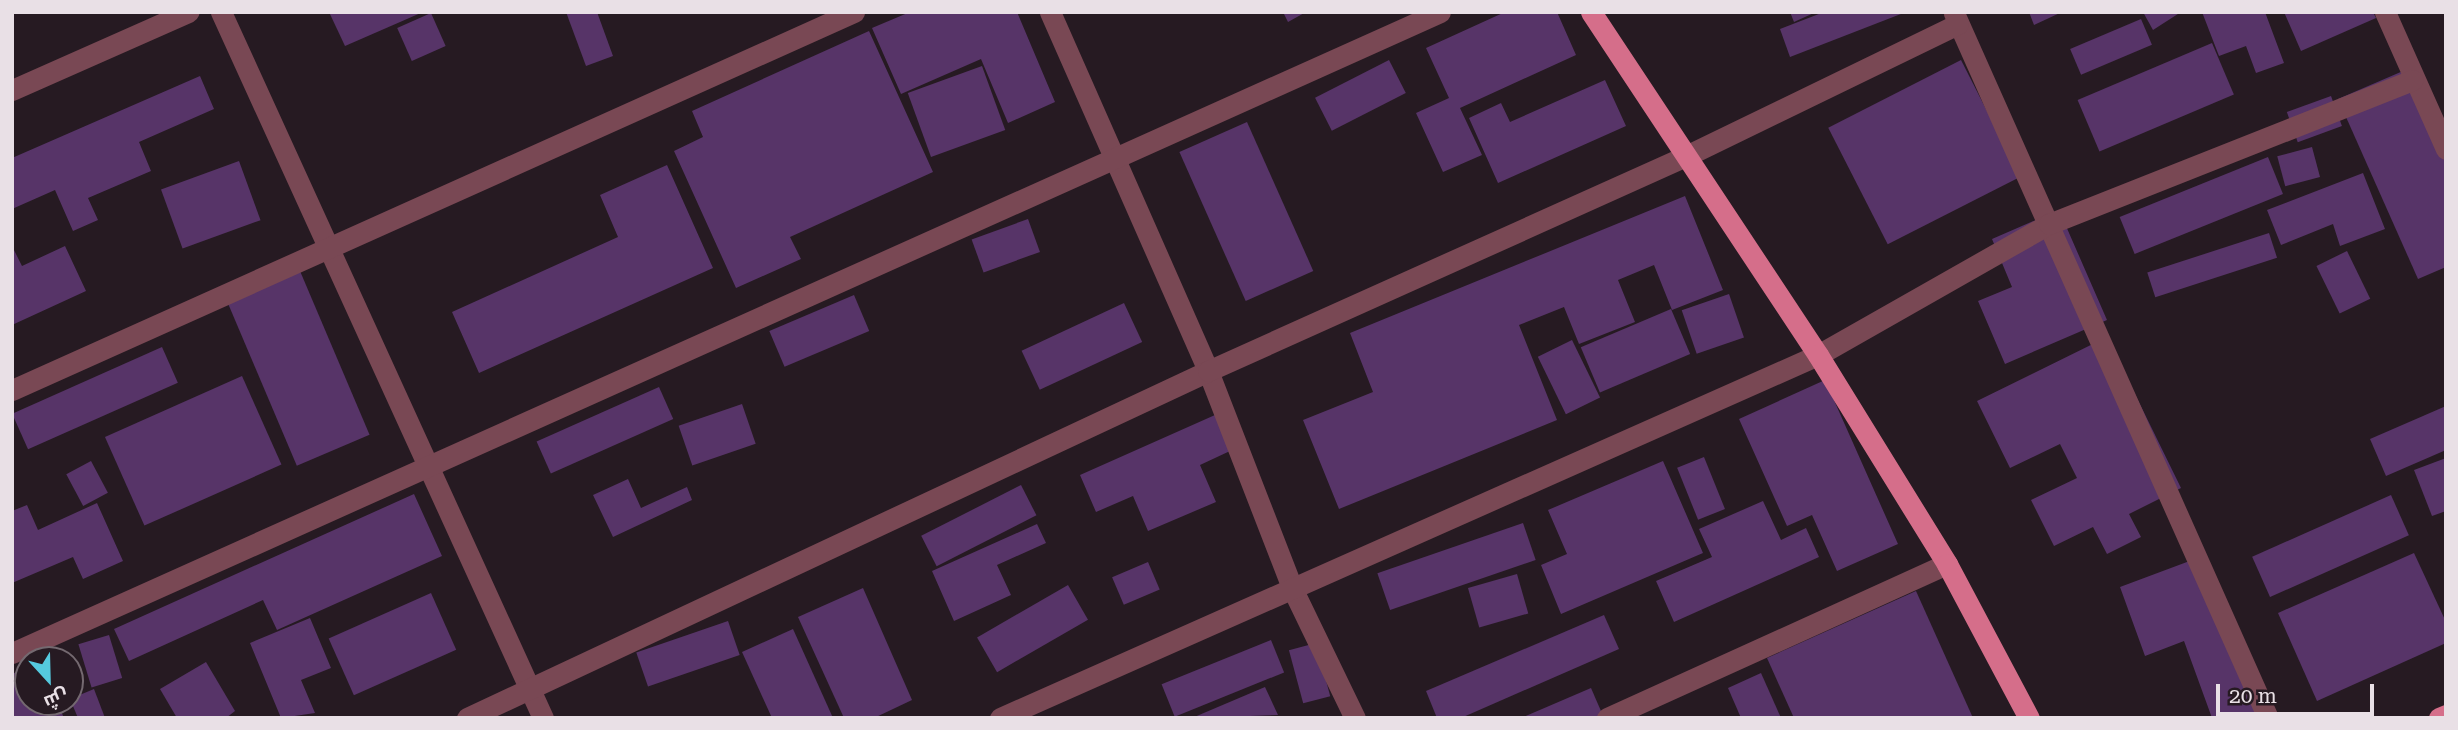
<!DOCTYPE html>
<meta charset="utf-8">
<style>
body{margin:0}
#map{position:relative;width:2458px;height:730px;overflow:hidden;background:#261a22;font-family:"Roboto Serif",Cairo,serif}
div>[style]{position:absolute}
.building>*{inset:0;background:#573468;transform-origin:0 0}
.minor>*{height:21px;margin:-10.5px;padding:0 10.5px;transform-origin:10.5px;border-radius:10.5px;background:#794854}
.major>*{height:21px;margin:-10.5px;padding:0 10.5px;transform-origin:10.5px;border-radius:10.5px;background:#d56e8a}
span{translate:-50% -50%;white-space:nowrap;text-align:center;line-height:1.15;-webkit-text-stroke:5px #261a22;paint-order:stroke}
.frame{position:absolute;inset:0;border:14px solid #e9e0e6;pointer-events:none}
.north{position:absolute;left:14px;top:646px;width:70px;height:70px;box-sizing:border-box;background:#261a22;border:2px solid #746970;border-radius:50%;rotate:158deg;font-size:19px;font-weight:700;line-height:28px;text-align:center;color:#e9e0e6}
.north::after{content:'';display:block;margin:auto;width:24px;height:32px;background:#55cadf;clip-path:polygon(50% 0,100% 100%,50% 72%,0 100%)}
.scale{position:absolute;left:2216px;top:684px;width:158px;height:32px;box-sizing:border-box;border:4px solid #e9e0e6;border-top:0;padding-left:9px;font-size:21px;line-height:24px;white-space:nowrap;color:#e9e0e6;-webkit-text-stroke:5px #261a22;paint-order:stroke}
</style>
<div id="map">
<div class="building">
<i style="clip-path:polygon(329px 12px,423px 12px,345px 46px)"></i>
<i style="clip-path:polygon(566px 12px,597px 12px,613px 56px,586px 66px)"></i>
<i style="clip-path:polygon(910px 12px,1017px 12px,1055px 102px,1008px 123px,981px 59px,901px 94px,872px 28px)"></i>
<i style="clip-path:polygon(1283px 12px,1306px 12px,1288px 22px)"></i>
<i style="clip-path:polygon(1505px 12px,1557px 12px,1576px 55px,1460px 108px,1482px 155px,1443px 172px,1416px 113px,1449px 98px,1426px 48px)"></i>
<i style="clip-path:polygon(1790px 12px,1816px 12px,1794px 22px)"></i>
<i style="clip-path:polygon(1824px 12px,1906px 12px,1790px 57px,1780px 29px)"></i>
<i style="clip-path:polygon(2029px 12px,2062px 12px,2034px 25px)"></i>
<i style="clip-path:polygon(2143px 12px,2181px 12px,2153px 30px)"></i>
<i style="clip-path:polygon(2202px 12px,2265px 12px,2284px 63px,2256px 73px,2246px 46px,2219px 56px)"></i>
<i style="clip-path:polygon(2284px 12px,2373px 12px,2376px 18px,2301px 51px)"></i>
<i style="left:431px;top:13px;width:36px;height:37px;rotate:66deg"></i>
<i style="left:2141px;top:19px;width:28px;height:77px;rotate:67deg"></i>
<i style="clip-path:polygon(869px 31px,933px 172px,790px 237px,801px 259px,736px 288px,674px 151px,703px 137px,692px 111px)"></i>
<i style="left:2212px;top:43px;width:56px;height:146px;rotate:67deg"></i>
<i style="left:1389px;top:60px;width:37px;height:83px;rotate:63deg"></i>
<i style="left:1961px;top:60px;width:131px;height:149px;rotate:63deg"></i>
<i style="left:982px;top:66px;width:68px;height:79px;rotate:70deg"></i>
<i style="clip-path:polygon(2410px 68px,2446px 149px,2446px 267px,2418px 279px,2338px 99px)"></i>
<i style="clip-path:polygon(200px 76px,214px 109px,139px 142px,151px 171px,88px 198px,98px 220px,73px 231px,55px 190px,12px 209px,12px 158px)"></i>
<i style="clip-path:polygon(1605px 80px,1626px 126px,1498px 183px,1469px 118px,1501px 103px,1510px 122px)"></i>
<i style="left:2331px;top:96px;width:32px;height:47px;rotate:70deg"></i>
<i style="left:1247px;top:122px;width:163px;height:74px;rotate:66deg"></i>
<i style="left:2312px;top:147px;width:31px;height:36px;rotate:75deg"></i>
<i style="left:2268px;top:157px;width:40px;height:160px;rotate:68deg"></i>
<i style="left:239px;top:161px;width:63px;height:83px;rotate:70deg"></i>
<i style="clip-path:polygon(667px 165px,713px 268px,479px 373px,452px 312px,618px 237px,600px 195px)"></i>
<i style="clip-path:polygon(2363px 173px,2385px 229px,2340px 246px,2333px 224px,2281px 245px,2267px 210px)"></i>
<i style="clip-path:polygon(1685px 196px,1723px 290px,1672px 310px,1654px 265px,1618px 280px,1635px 322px,1579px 344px,1564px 307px,1519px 325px,1557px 420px,1339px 509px,1303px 420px,1373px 392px,1350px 333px)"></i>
<i style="clip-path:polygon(2059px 210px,2107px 320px,2005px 364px,1978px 301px,2012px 287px,1992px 239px)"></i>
<i style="left:1028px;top:219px;width:35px;height:60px;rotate:70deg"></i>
<i style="left:2269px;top:233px;width:26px;height:128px;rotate:72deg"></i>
<i style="clip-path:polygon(12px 246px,22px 266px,65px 246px,86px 291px,12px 325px)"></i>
<i style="left:2347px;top:251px;width:53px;height:34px;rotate:64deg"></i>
<i style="left:300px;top:271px;width:178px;height:79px;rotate:67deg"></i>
<i style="left:1729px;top:294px;width:46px;height:50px;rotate:71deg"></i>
<i style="left:854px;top:295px;width:39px;height:92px;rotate:67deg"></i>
<i style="left:1124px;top:303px;width:43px;height:113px;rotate:65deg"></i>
<i style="left:1671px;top:309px;width:49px;height:98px;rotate:67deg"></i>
<i style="clip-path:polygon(2107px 337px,2181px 488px,2129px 514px,2141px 537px,2107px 554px,2093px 527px,2054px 546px,2031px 500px,2077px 478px,2060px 444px,2010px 468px,1977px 401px)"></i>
<i style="left:1572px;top:340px;width:64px;height:38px;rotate:64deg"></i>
<i style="left:162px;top:347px;width:39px;height:164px;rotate:66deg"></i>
<i style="left:242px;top:376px;width:97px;height:150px;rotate:66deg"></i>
<i style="clip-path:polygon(1825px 380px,1898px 544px,1837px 571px,1812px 515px,1787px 526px,1739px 419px)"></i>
<i style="left:659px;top:387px;width:35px;height:134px;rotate:66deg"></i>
<i style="left:742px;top:404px;width:42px;height:67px;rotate:71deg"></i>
<i style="clip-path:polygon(2446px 406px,2446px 450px,2386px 476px,2370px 439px)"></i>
<i style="clip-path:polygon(1215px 415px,1230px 451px,1200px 465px,1216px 502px,1148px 531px,1133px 496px,1096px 512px,1080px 475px)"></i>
<i style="left:1704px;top:457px;width:56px;height:29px;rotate:68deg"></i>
<i style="clip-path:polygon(2446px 458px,2446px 511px,2432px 516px,2414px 470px)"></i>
<i style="left:91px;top:461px;width:36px;height:28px;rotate:62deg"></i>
<i style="clip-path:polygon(1663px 461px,1703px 553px,1561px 614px,1541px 565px,1567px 554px,1548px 510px)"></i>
<i style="clip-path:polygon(628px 479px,641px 508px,687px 487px,692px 500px,613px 537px,593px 495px)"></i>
<i style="left:1021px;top:485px;width:34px;height:112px;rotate:63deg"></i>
<i style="clip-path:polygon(414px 494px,442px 556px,277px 630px,263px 600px,129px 661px,114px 629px)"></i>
<i style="left:2391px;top:495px;width:44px;height:152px;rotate:66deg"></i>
<i style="clip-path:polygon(1763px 501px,1781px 540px,1806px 528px,1819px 557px,1674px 622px,1656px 581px,1712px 557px,1699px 529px)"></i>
<i style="clip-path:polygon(97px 503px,123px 561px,83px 579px,73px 557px,12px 583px,12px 511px,27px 505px,38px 530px)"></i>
<i style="left:1523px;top:523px;width:39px;height:154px;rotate:71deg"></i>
<i style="clip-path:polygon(1037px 524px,1046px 543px,997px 565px,1011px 595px,954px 621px,932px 571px)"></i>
<i style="clip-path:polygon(2414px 553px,2446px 622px,2446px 643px,2317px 701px,2278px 613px)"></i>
<i style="clip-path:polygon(2203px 556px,2262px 718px,2212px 718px,2184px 641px,2145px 656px,2120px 587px)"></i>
<i style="left:1148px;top:562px;width:30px;height:39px;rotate:67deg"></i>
<i style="left:1517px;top:574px;width:41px;height:51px;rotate:74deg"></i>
<i style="left:1068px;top:585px;width:40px;height:105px;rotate:60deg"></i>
<i style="clip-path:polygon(863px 588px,912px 700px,874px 718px,844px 718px,798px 617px)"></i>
<i style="clip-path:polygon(1916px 591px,1973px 718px,1794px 718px,1767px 658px)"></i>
<i style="left:431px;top:593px;width:62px;height:112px;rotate:66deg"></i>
<i style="clip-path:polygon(1604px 615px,1619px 649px,1461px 718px,1437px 718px,1426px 691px)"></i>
<i style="clip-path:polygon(310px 618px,331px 668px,301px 680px,315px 713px,281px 718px,250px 643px)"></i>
<i style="left:728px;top:621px;width:36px;height:97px;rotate:71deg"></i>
<i style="clip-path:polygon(793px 629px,833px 718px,772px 718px,742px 652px)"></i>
<i style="left:109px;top:635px;width:45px;height:32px;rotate:73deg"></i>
<i style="left:1271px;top:640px;width:35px;height:118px;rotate:68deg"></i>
<i style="left:1316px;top:643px;width:55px;height:28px;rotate:75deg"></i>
<i style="clip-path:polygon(206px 662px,235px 711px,226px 718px,177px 718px,160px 689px)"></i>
<i style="clip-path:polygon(28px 667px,28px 702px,57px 702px,64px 718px,12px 718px,12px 674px)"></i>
<i style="clip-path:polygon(1761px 673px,1781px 718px,1741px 718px,1728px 688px)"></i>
<i style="clip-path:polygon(1265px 687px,1278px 715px,1192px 718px)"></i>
<i style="clip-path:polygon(1591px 688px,1604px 718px,1521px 718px)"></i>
<i style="clip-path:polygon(94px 689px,105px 718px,78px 718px,70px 699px)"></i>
</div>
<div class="minor">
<i style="left:221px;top:12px;width:776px;rotate:65.48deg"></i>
<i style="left:1050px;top:12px;width:392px;rotate:66.2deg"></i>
<i style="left:1208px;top:371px;width:235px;rotate:68.8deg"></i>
<i style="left:1293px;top:590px;width:142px;rotate:64.2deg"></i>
<i style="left:2385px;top:12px;width:150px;rotate:66deg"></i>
<i style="left:1954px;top:13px;width:772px;rotate:65.99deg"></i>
<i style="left:12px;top:90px;width:193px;rotate:-23.9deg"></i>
<i style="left:12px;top:390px;width:923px;rotate:-24.18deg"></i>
<i style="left:12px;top:653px;width:1565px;rotate:-24.17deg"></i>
<i style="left:467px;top:718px;width:818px;rotate:-25.09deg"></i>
<i style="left:1208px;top:371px;width:524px;rotate:-24.22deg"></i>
<i style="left:1686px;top:156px;width:302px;rotate:-25.9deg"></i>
<i style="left:1000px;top:718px;width:895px;rotate:-23.93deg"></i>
<i style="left:1818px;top:355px;width:266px;rotate:-29.6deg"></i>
<i style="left:2049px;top:224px;width:391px;rotate:-21.6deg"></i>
<i style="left:1607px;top:718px;width:373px;rotate:-24.4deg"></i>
</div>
<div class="major">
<i style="left:1591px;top:12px;width:411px;rotate:56.5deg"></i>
<i style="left:1818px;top:355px;width:246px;rotate:58.3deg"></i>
<i style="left:1947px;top:564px;width:174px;rotate:62deg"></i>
<i style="left:2439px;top:718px;width:8px;rotate:-23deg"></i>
</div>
<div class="frame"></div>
<div class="north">ش</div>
<div class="scale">20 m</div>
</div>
